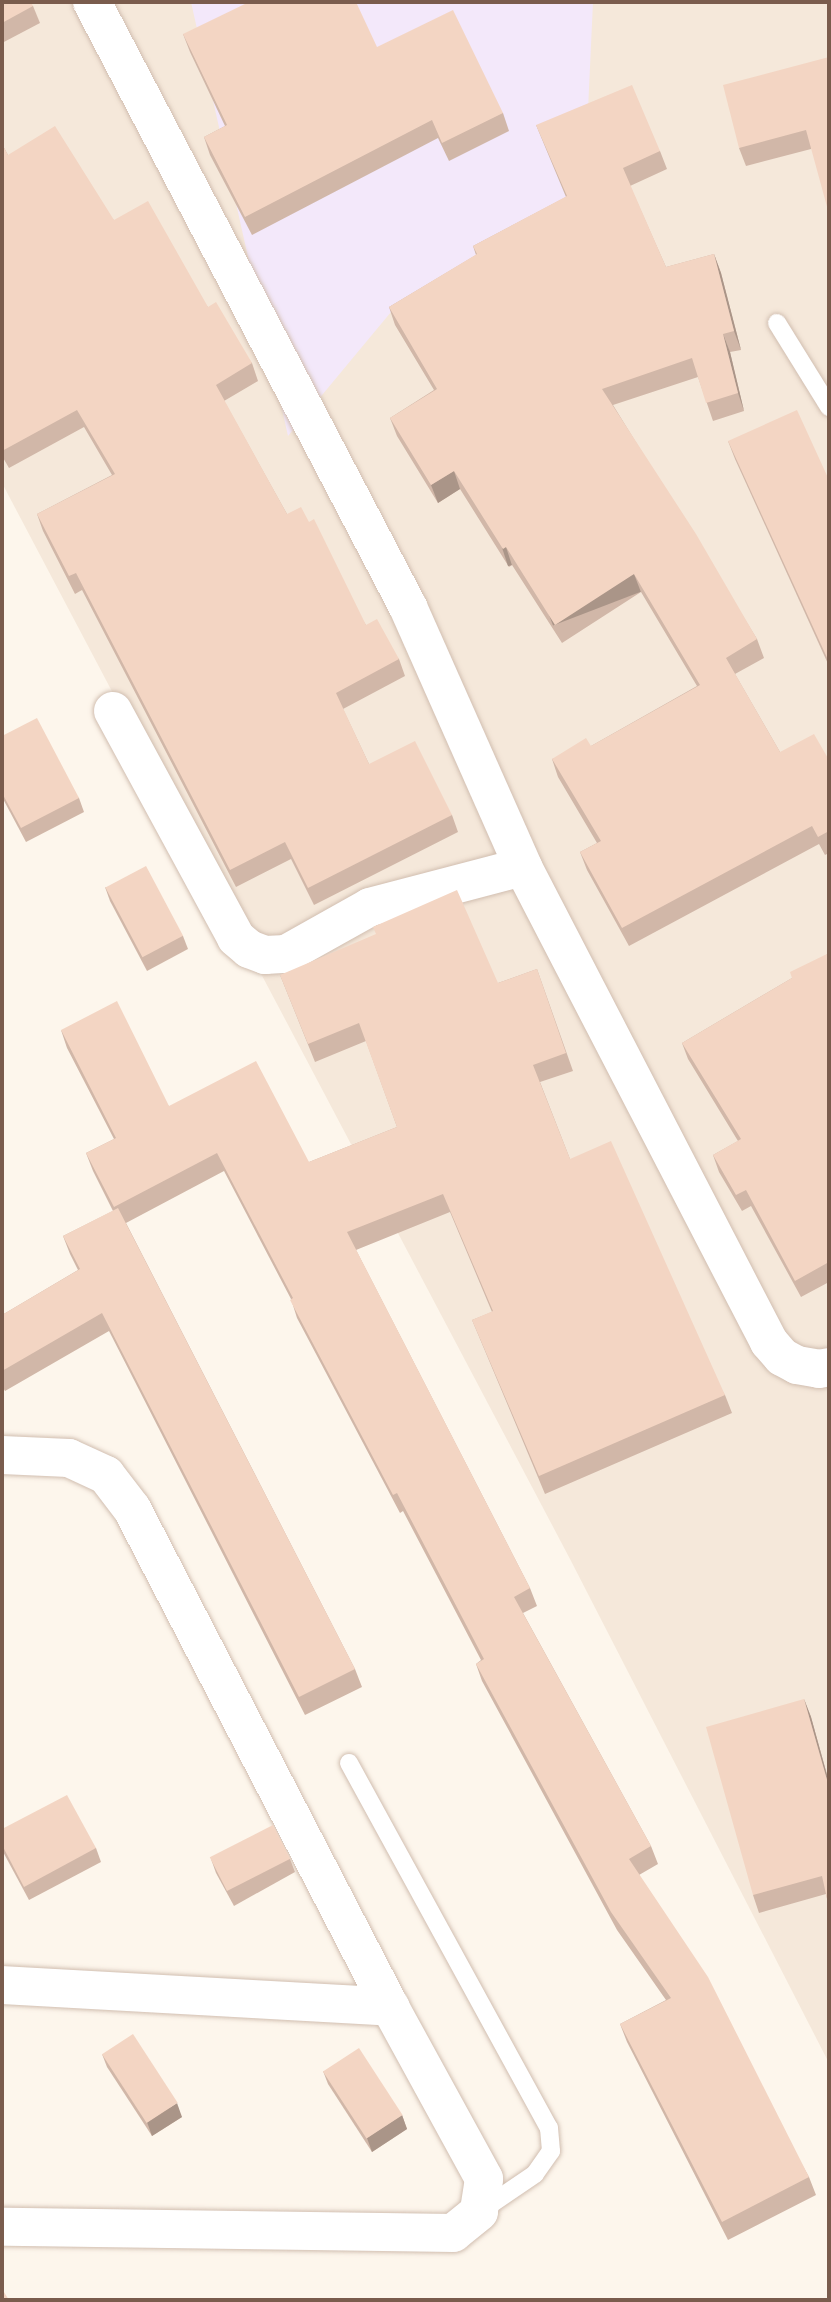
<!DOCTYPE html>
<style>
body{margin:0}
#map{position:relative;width:831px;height:2302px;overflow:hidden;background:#fdf6ec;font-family:"Open Sans",sans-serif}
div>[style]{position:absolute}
.residential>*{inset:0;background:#f5e8da}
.education>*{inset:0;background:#f3e8fa}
.roads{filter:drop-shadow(0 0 2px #d1beb0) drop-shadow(0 0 2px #d1beb0)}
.lane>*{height:18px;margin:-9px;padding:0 9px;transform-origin:9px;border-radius:9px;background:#fff}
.street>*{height:38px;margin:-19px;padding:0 19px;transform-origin:19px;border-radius:19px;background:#fff}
.wall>*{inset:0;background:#d1b7a8}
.shaded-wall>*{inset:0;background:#aa9588;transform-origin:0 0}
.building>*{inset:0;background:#f3d5c3;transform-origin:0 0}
span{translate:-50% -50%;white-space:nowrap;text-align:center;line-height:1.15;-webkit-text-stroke:7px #fffaf3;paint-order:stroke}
.frame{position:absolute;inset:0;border:4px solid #7a5c4d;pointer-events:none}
</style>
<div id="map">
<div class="residential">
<i style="clip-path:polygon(2px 2px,829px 2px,829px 2063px,570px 1559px,2px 483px)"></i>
</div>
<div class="education">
<i style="clip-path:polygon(191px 2px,593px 2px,578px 327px,391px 312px,288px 436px)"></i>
</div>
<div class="roads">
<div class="lane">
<i style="left:777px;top:323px;width:99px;rotate:58.2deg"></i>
<i style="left:349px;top:1763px;width:416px;rotate:61.3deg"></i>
<i style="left:549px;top:2128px;width:23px;rotate:85deg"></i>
<i style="left:551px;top:2151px;width:28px;rotate:125deg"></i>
<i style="left:535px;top:2174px;width:64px;rotate:145.8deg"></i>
</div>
<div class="street">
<i style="left:92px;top:2px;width:683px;rotate:62.42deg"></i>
<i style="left:408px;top:607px;width:284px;rotate:66.1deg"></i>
<i style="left:523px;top:867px;width:535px;rotate:62.62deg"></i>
<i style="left:769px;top:1342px;width:20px;rotate:49deg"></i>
<i style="left:782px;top:1357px;width:17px;rotate:28deg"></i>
<i style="left:797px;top:1365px;width:22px;rotate:10deg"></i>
<i style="left:819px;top:1369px;width:10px;rotate:-11deg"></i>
<i style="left:113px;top:711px;width:258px;rotate:61.5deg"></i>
<i style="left:236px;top:938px;width:17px;rotate:40deg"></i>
<i style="left:249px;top:949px;width:17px;rotate:21deg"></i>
<i style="left:265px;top:955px;width:21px;rotate:-3deg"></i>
<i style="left:286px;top:954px;width:96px;rotate:-29.2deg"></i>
<i style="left:370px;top:907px;width:158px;rotate:-14.7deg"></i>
<i style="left:2px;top:1455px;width:67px;rotate:2.6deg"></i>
<i style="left:69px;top:1458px;width:41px;rotate:24.7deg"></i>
<i style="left:106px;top:1475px;width:43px;rotate:52.6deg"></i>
<i style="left:132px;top:1509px;width:561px;rotate:62.61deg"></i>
<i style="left:390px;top:2007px;width:196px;rotate:61.3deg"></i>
<i style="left:484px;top:2179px;width:33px;rotate:99deg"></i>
<i style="left:479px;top:2212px;width:33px;rotate:141deg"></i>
<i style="left:453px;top:2233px;width:451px;rotate:-179.2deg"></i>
<i style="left:2px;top:1985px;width:389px;rotate:3.2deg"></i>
</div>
</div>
<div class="wall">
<i style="clip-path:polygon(2px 2px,33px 6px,40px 23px,2px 43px)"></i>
<i style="clip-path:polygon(183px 34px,377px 47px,503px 113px,509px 131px,449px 161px,438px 138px,252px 235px,210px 155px,204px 137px,225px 126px,190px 52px)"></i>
<i style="clip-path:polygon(829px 57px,811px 149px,746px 166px,739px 148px)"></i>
<i style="clip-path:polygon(536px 125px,660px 151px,667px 169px,630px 186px,666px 267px,714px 254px,721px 273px,741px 350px,730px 352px,744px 411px,713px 421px,698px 377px,613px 405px,757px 639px,764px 658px,735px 674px,780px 752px,829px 760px,829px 853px,825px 855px,819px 844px,629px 946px,587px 870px,580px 852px,597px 843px,558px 777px,552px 759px,591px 746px,697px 686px,641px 592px,562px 643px,512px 565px,509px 567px,460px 489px,438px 503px,397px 436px,390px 418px,434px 390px,395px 325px,389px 307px,476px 255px,473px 246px,566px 197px)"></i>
<i style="clip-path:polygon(2px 144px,8px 155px,114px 220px,208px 307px,252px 363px,258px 381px,224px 401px,287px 514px,366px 625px,399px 659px,405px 676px,343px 709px,369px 764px,452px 815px,458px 832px,314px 905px,291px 859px,236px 887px,82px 590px,75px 594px,43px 531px,37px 514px,112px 475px,84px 427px,9px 468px,2px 456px)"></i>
<i style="clip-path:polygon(728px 441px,829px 480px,829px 666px,735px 459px)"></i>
<i style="clip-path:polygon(2px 736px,79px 798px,84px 812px,26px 842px,2px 797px)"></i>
<i style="clip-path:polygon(105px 887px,183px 936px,188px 949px,147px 971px,110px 901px)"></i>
<i style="clip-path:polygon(829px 953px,829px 1282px,801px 1297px,751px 1206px,742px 1211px,719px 1172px,713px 1155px,738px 1141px,688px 1059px,682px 1043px,792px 978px)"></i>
<i style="clip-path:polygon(537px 969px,573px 1071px,540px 1082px,570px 1159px,725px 1395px,732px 1413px,545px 1494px,472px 1320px,492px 1312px,450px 1212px,356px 1250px,530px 1588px,537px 1606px,523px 1613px,651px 1846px,658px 1864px,639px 1875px,809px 2177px,816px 2195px,728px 2240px,627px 2042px,620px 2024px,666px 2000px,617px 1930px,482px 1681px,476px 1664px,481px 1660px,403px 1511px,400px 1513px,297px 1318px,291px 1299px,224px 1171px,126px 1223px,355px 1669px,362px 1687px,305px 1715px,109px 1331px,5px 1391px,2px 1386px,2px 1315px,78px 1270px,70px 1254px,63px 1236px,113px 1211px,93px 1171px,86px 1153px,114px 1139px,67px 1048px,61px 1030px,169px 1106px,309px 1162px,397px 1127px,366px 1041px,315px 1062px,280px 975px,498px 983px)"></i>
<i style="clip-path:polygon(804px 1699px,811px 1717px,829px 1782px,829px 1908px,826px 1894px,759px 1913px,753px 1895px)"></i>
<i style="clip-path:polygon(2px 1829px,96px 1848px,101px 1862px,29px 1900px,2px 1850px)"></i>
<i style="clip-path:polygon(211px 1859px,290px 1859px,295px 1872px,234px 1906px,216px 1873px)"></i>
<i style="clip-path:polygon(102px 2054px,182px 2117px,152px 2136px,107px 2067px)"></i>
<i style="clip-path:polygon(323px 2071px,402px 2115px,407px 2129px,372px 2152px,328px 2084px)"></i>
</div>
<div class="shaded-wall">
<i style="clip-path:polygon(714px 254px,721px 273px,741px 350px,734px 331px)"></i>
<i style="clip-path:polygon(723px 334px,730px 352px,744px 411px,738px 393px)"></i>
<i style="clip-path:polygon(454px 471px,460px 489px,438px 503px,431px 485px)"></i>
<i style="left:506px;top:547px;width:19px;height:4px;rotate:72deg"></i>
<i style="left:634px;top:574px;width:19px;height:94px;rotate:69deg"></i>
<i style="clip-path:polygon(804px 1699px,811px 1717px,829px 1782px,829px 1787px)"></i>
<i style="clip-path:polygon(177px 2103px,182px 2117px,152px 2136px,147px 2122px)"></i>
<i style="clip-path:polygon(402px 2115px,407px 2129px,372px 2152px,367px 2138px)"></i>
</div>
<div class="building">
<i style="clip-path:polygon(2px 2px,31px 2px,33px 6px,2px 23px)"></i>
<i style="clip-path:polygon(249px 2px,356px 2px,377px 47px,453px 10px,503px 113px,442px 143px,432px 120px,245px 217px,204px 137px,227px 125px,183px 34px)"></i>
<i style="clip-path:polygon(829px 57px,829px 214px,806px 130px,739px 148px,723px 85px)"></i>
<i style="clip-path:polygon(632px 85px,660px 151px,623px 168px,666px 267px,714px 254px,734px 331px,723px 334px,738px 393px,706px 403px,692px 358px,602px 389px,696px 534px,757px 639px,726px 658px,780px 752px,814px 734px,829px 760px,829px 831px,818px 837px,812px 826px,622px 928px,580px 852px,601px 841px,552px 759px,586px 738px,591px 746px,700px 685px,634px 574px,555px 625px,506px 547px,503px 549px,454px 471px,431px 485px,390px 418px,437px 389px,389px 307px,477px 254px,473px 246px,567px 196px,536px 125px)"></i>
<i style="clip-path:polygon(55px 126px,114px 220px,148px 201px,208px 307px,216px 302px,252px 363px,216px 385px,287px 514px,301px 507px,309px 522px,314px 519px,366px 625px,377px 619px,399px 659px,336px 693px,369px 764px,415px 741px,452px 815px,308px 888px,285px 842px,230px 870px,76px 573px,69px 576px,37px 514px,115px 474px,77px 410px,2px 451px,2px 144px,8px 155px)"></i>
<i style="clip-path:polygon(797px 410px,829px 480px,829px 662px,728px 441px)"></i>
<i style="clip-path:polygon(37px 718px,79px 798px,21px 828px,2px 793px,2px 736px)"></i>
<i style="left:146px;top:866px;width:79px;height:46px;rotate:62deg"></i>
<i style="clip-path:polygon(457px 890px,498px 983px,537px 969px,566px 1053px,533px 1065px,570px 1159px,611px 1141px,725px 1395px,539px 1476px,472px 1320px,493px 1311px,443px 1194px,347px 1232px,530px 1588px,514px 1597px,651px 1846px,629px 1859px,708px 1977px,809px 2177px,722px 2222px,620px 2024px,671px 1998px,611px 1912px,476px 1664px,484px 1659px,397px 1493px,393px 1495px,290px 1300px,293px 1298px,217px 1153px,114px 1207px,86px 1153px,116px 1138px,61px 1030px,117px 1001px,169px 1106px,256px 1061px,309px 1162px,397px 1127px,359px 1023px,308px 1044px,280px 975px,376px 934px,373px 927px)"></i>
<i style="clip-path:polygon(829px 953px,829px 1262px,795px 1281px,746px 1190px,736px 1195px,713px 1155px,741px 1139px,682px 1043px,792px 978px,790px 972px)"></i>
<i style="clip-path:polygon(118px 1208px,355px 1669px,299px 1697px,102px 1313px,2px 1371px,2px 1315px,80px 1269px,63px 1236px)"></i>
<i style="clip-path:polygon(804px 1699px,829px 1787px,829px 1908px,822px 1876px,753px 1895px,706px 1727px)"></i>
<i style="clip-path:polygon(67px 1795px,96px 1848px,24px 1887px,2px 1845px,2px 1829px)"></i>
<i style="left:273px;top:1825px;width:38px;height:71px;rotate:63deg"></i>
<i style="left:133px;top:2034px;width:82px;height:37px;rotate:57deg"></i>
<i style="left:359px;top:2048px;width:80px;height:43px;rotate:57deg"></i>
<i style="clip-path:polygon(2px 2289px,9px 2300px,2px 2300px)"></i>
</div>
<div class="frame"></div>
</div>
